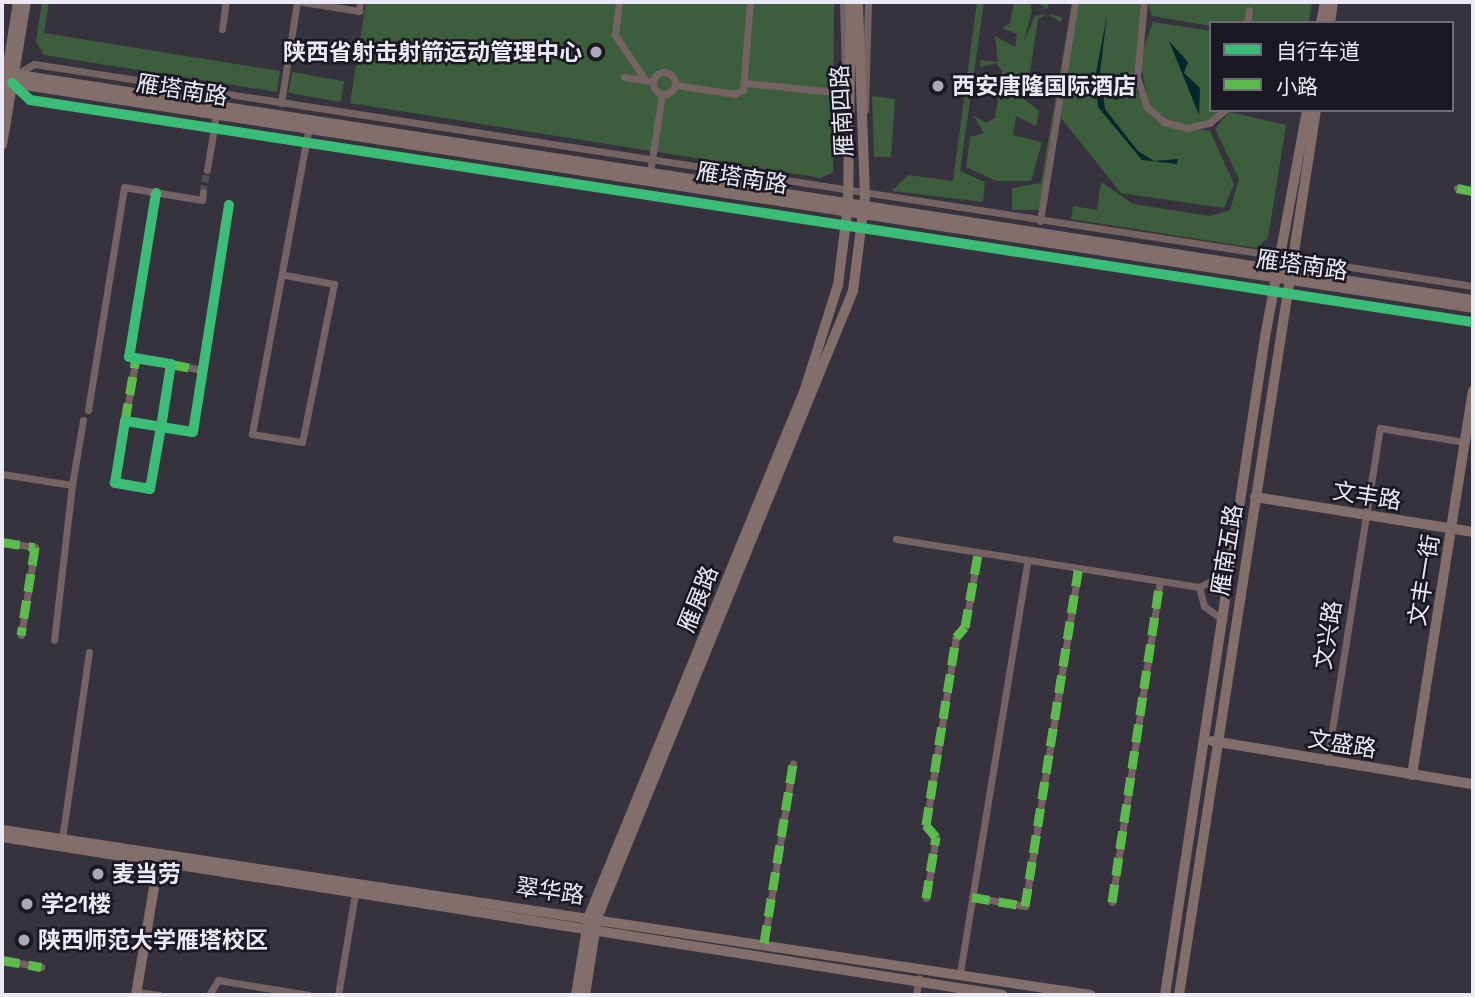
<!DOCTYPE html>
<meta charset="utf-8">
<style>
body{margin:0}
#map{position:relative;width:1475px;height:997px;overflow:hidden;background:#36333e;font-family:"Space Grotesk","Noto Sans SC",sans-serif}
div>[style]{position:absolute}
.green>*{inset:0;background:#3d5e3c;transform-origin:0 0}
.water>*{inset:0;background:#05272e}
.street-tunnel>*{height:7px;margin-top:-3.5px;transform-origin:0;background:repeating-linear-gradient(90deg,#514e5a 0 7px,transparent 0 10.5px)}
.street>*{height:7px;margin:-3.5px;padding:0 3.5px;transform-origin:3.5px;border-radius:3.5px;background:#746362}
.street>.ring{margin:-3.5px;padding:0;box-sizing:content-box;background:none;border:7px solid #746362;border-radius:50%}
.secondary>*{height:10px;margin:-5px;padding:0 5px;transform-origin:5px;border-radius:5px;background:#826e6b}
.quiet>*{height:9px;margin-top:-4.5px;transform-origin:0;background:repeating-linear-gradient(90deg,#5cbc4b 0 18px,transparent 0 27px)}
.cycleway>*{height:10px;margin:-5px;padding:0 5px;transform-origin:5px;border-radius:5px;background:#3abd76}
.dots>*{width:19px;height:19px;translate:-50% -50%;box-sizing:border-box;border:4px solid #1a1822;border-radius:50%}
span{translate:-50% -50%;white-space:nowrap;text-align:center;line-height:1.15;-webkit-text-stroke:5px #1a1822;paint-order:stroke}
.poi-label{font-size:23px;color:#ece9f7;font-weight:700}
.right{translate:-100% -50%;text-align:right}
.left{translate:0 -50%;text-align:left}
.street-label{font-size:23px;color:#ece9f7}
.frame{position:absolute;inset:0;border:4px solid #ece9f7;pointer-events:none}
.legend{position:absolute;left:1209px;top:21px;width:245px;height:91px;box-sizing:border-box;background:#1a1822;border:2px solid #6e6c77;margin:0;padding:9px 12px;list-style:none;font-size:21px;color:#ece9f7}
.legend li{display:flex;align-items:center;gap:14px;height:35px}
.legend b{width:35px;border:2px solid #6e6c77}
</style>
<div id="map">
<div class="green">
<i style="clip-path:polygon(42px 2px,49px 2px,44px 33px,280px 71px,277px 92px,44px 55px,36px 42px)"></i>
<i style="clip-path:polygon(366px 2px,834px 2px,833px 172px,821px 178px,350px 103px)"></i>
<i style="clip-path:polygon(977px 2px,984px 2px,960px 171px,985px 182px,983px 202px,892px 191px,908px 175px,953px 181px)"></i>
<i style="clip-path:polygon(1014px 2px,1030px 2px,1032px 11px,1045px 8px,1037px 2px,1049px 2px,1048px 8px,1032px 11px,1023px 43px,1035px 16px,1047px 14px,1062px 17px,1061px 22px,1047px 14px,1038px 19px,1028px 86px,1035px 93px,1051px 90px,1049px 98px,1019px 95px,1039px 111px,1036px 126px,1016px 116px,1013px 135px,1042px 142px,1031px 181px,997px 181px,966px 167px,970px 137px,984px 133px,973px 115px,986px 123px,995px 118px,1002px 71px,996px 63px,980px 67px,981px 60px,998px 62px,995px 36px,1015px 47px,1017px 34px,1002px 28px,1010px 23px)"></i>
<i style="clip-path:polygon(1072px 2px,1039px 210px,1012px 210px,1012px 188px,1041px 183px)"></i>
<i style="clip-path:polygon(1077px 2px,1141px 2px,1137px 93px,1166px 125px,1210px 131px,1234px 184px,1224px 208px,1121px 193px,1061px 118px)"></i>
<i style="clip-path:polygon(1147px 2px,1262px 3px,1312px 2px,1309px 23px,1211px 26px,1152px 16px)"></i>
<i style="clip-path:polygon(1153px 22px,1211px 31px,1211px 110px,1222px 110px,1209px 121px,1189px 126px,1167px 120px,1148px 104px,1140px 58px)"></i>
<i style="left:292px;top:72px;width:53px;height:21px;rotate:10deg"></i>
<i style="clip-path:polygon(872px 96px,895px 99px,891px 157px,874px 157px)"></i>
<i style="clip-path:polygon(1229px 112px,1286px 125px,1268px 238px,1256px 248px,1071px 219px,1073px 206px,1097px 210px,1101px 182px,1133px 204px,1210px 216px,1230px 210px,1239px 179px,1215px 129px)"></i>
</div>
<div class="water">
<i style="clip-path:polygon(1107px 15px,1100px 73px,1105px 109px,1138px 151px,1154px 161px,1178px 159px,1177px 164px,1142px 160px,1098px 107px,1095px 78px)"></i>
<i style="clip-path:polygon(1169px 41px,1188px 62px,1184px 73px,1200px 88px,1199px 115px)"></i>
</div>
<div class="street-tunnel">
<i style="left:203px;top:192px;width:22px;rotate:-80deg"></i>
</div>
<div class="street">
<i style="left:303px;top:2px;width:57px;rotate:9.1deg"></i>
<i style="left:359px;top:11px;width:9px;rotate:-84deg"></i>
<i style="left:619px;top:2px;width:33px;rotate:97deg"></i>
<i style="left:615px;top:35px;width:55px;rotate:56deg"></i>
<i style="left:843px;top:2px;width:107px;rotate:88.4deg"></i>
<i style="left:1144px;top:2px;width:75px;rotate:95.3deg"></i>
<i style="left:1137px;top:77px;width:32px;rotate:72deg"></i>
<i style="left:1147px;top:107px;width:23px;rotate:41deg"></i>
<i style="left:1164px;top:122px;width:24px;rotate:15deg"></i>
<i style="left:1187px;top:128px;width:23px;rotate:-13deg"></i>
<i style="left:1209px;top:123px;width:21px;rotate:-39deg"></i>
<i style="left:1247px;top:23px;width:13px;rotate:-81deg"></i>
<i style="left:222px;top:29px;width:27px;rotate:-82deg"></i>
<i class="ring" style="left:653px;top:72px;width:15px;height:15px"></i>
<i style="left:16px;top:74px;width:21px;rotate:-29deg"></i>
<i style="left:34px;top:64px;width:1456px;rotate:8.77deg"></i>
<i style="left:624px;top:77px;width:24px;rotate:9deg"></i>
<i style="left:746px;top:83px;width:98px;rotate:5.9deg"></i>
<i style="left:13px;top:84px;width:23px;rotate:43deg"></i>
<i style="left:30px;top:100px;width:1460px;rotate:8.75deg"></i>
<i style="left:675px;top:85px;width:61px;rotate:8.5deg"></i>
<i style="left:735px;top:94px;width:9px;rotate:-27deg"></i>
<i style="left:743px;top:90px;width:88px;rotate:-85.5deg"></i>
<i style="left:281px;top:103px;width:102px;rotate:-81deg"></i>
<i style="left:865px;top:110px;width:108px;rotate:-88.4deg"></i>
<i style="left:651px;top:166px;width:73px;rotate:-81.3deg"></i>
<i style="left:207px;top:170px;width:56px;rotate:-80.7deg"></i>
<i style="left:1457px;top:188px;width:16px;rotate:11deg"></i>
<i style="left:156px;top:193px;width:166px;rotate:99.3deg"></i>
<i style="left:129px;top:357px;width:43px;rotate:9.5deg"></i>
<i style="left:171px;top:364px;width:64px;rotate:99deg"></i>
<i style="left:161px;top:427px;width:63px;rotate:100.1deg"></i>
<i style="left:150px;top:489px;width:36px;rotate:-170deg"></i>
<i style="left:115px;top:483px;width:63px;rotate:-80.8deg"></i>
<i style="left:125px;top:421px;width:36px;rotate:9deg"></i>
<i style="left:161px;top:427px;width:32px;rotate:9deg"></i>
<i style="left:193px;top:432px;width:230px;rotate:-81deg"></i>
<i style="left:1040px;top:221px;width:222px;rotate:-80.9deg"></i>
<i style="left:285px;top:275px;width:50px;rotate:10.4deg"></i>
<i style="left:334px;top:284px;width:161px;rotate:101.4deg"></i>
<i style="left:302px;top:442px;width:51px;rotate:-170.9deg"></i>
<i style="left:252px;top:434px;width:314px;rotate:-79.5deg"></i>
<i style="left:171px;top:364px;width:33px;rotate:11deg"></i>
<i style="left:88px;top:410px;width:226px;rotate:-80.8deg"></i>
<i style="left:124px;top:187px;width:79px;rotate:9.5deg"></i>
<i style="left:202px;top:200px;width:8px;rotate:-83deg"></i>
<i style="left:125px;top:421px;width:64px;rotate:-80.1deg"></i>
<i style="left:2px;top:474px;width:71px;rotate:8.9deg"></i>
<i style="left:72px;top:485px;width:156px;rotate:96.6deg"></i>
<i style="left:72px;top:485px;width:66px;rotate:-80.4deg"></i>
<i style="left:896px;top:539px;width:307px;rotate:9deg"></i>
<i style="left:1199px;top:587px;width:35px;rotate:-27deg"></i>
<i style="left:2px;top:542px;width:33px;rotate:9deg"></i>
<i style="left:35px;top:547px;width:89px;rotate:99deg"></i>
<i style="left:1199px;top:587px;width:20px;rotate:75deg"></i>
<i style="left:1204px;top:606px;width:24px;rotate:36deg"></i>
<i style="left:1327px;top:762px;width:338px;rotate:-81deg"></i>
<i style="left:1380px;top:428px;width:86px;rotate:9.4deg"></i>
<i style="left:62px;top:839px;width:189px;rotate:-81.8deg"></i>
<i style="left:972px;top:897px;width:54px;rotate:9.6deg"></i>
<i style="left:1025px;top:906px;width:340px;rotate:-81deg"></i>
<i style="left:926px;top:898px;width:62px;rotate:-80.7deg"></i>
<i style="left:936px;top:837px;width:16px;rotate:-130deg"></i>
<i style="left:926px;top:825px;width:190px;rotate:-80.9deg"></i>
<i style="left:956px;top:637px;width:13px;rotate:-48deg"></i>
<i style="left:965px;top:627px;width:74px;rotate:-79.9deg"></i>
<i style="left:1112px;top:902px;width:324px;rotate:-81.5deg"></i>
<i style="left:764px;top:943px;width:182px;rotate:-80.8deg"></i>
<i style="left:2px;top:960px;width:40px;rotate:10deg"></i>
<i style="left:960px;top:973px;width:415px;rotate:-80.7deg"></i>
<i style="left:137px;top:992px;width:22px;rotate:8deg"></i>
<i style="left:209px;top:995px;width:17px;rotate:-59deg"></i>
<i style="left:218px;top:980px;width:92px;rotate:9.4deg"></i>
<i style="left:338px;top:995px;width:103px;rotate:-80.5deg"></i>
<i style="left:916px;top:995px;width:17px;rotate:-80deg"></i>
</div>
<div class="secondary">
<i style="left:1321px;top:23px;width:21px;rotate:-79deg"></i>
<i style="left:1330px;top:23px;width:21px;rotate:-82deg"></i>
<i style="left:6px;top:73px;width:1484px;rotate:8.8deg"></i>
<i style="left:5px;top:82px;width:1485px;rotate:8.75deg"></i>
<i style="left:2px;top:103px;width:102px;rotate:-81deg"></i>
<i style="left:2px;top:145px;width:145px;rotate:-80.5deg"></i>
<i style="left:1255px;top:497px;width:221px;rotate:9.1deg"></i>
<i style="left:1212px;top:741px;width:265px;rotate:9.4deg"></i>
<i style="left:1412px;top:775px;width:389px;rotate:-81deg"></i>
<i style="left:2px;top:830px;width:1101px;rotate:8.62deg"></i>
<i style="left:2px;top:837px;width:1013px;rotate:8.97deg"></i>
<i style="left:136px;top:995px;width:139px;rotate:-80.5deg"></i>
<i style="left:576px;top:995px;width:80px;rotate:-80.7deg"></i>
<i style="left:589px;top:916px;width:570px;rotate:-67.71deg"></i>
<i style="left:805px;top:389px;width:109px;rotate:-72.4deg"></i>
<i style="left:838px;top:285px;width:80px;rotate:-82.8deg"></i>
<i style="left:848px;top:206px;width:204px;rotate:-89.2deg"></i>
<i style="left:585px;top:995px;width:78px;rotate:-81.1deg"></i>
<i style="left:597px;top:918px;width:677px;rotate:-67.79deg"></i>
<i style="left:853px;top:291px;width:96px;rotate:-82.8deg"></i>
<i style="left:865px;top:196px;width:194px;rotate:-92.1deg"></i>
<i style="left:1165px;top:995px;width:666px;rotate:-81.36deg"></i>
<i style="left:1265px;top:337px;width:231px;rotate:-79.5deg"></i>
<i style="left:1179px;top:995px;width:896px;rotate:-81.2deg"></i>
</div>
<div class="quiet">
<i style="left:1457px;top:188px;width:16px;rotate:11deg"></i>
<i style="left:171px;top:364px;width:33px;rotate:11deg"></i>
<i style="left:125px;top:421px;width:64px;rotate:-80.1deg"></i>
<i style="left:2px;top:542px;width:33px;rotate:9deg"></i>
<i style="left:35px;top:547px;width:89px;rotate:99deg"></i>
<i style="left:972px;top:897px;width:54px;rotate:9.6deg"></i>
<i style="left:1025px;top:906px;width:340px;rotate:-81deg"></i>
<i style="left:926px;top:898px;width:62px;rotate:-80.7deg"></i>
<i style="left:936px;top:837px;width:16px;rotate:-130deg"></i>
<i style="left:926px;top:825px;width:190px;rotate:-80.9deg"></i>
<i style="left:956px;top:637px;width:13px;rotate:-48deg"></i>
<i style="left:965px;top:627px;width:74px;rotate:-79.9deg"></i>
<i style="left:1112px;top:902px;width:324px;rotate:-81.5deg"></i>
<i style="left:764px;top:943px;width:182px;rotate:-80.8deg"></i>
<i style="left:2px;top:960px;width:40px;rotate:10deg"></i>
</div>
<div class="cycleway">
<i style="left:12px;top:83px;width:25px;rotate:43deg"></i>
<i style="left:30px;top:100px;width:1460px;rotate:8.75deg"></i>
<i style="left:156px;top:193px;width:166px;rotate:99.3deg"></i>
<i style="left:129px;top:357px;width:43px;rotate:9.5deg"></i>
<i style="left:171px;top:364px;width:64px;rotate:99deg"></i>
<i style="left:161px;top:427px;width:63px;rotate:100.1deg"></i>
<i style="left:150px;top:489px;width:36px;rotate:-170deg"></i>
<i style="left:115px;top:483px;width:63px;rotate:-80.8deg"></i>
<i style="left:125px;top:421px;width:36px;rotate:9deg"></i>
<i style="left:161px;top:427px;width:32px;rotate:9deg"></i>
<i style="left:193px;top:432px;width:230px;rotate:-81deg"></i>
</div>
<div class="dots">
<i style="left:596px;top:52px;background:#aca9b6"></i>
<i style="left:938px;top:86px;background:#aca9b6"></i>
<i style="left:98px;top:874px;background:#aca9b6"></i>
<i style="left:27px;top:904px;background:#aca9b6"></i>
<i style="left:24px;top:940px;background:#aca9b6"></i>
</div>
<div class="poi-label">
<span class="right" style="left:582px;top:52px">陕西省射击射箭运动管理中心</span>
<span class="left" style="left:952px;top:86px">西安唐隆国际酒店</span>
<span class="left" style="left:112px;top:874px">麦当劳</span>
<span class="left" style="left:41px;top:904px">学21楼</span>
<span class="left" style="left:38px;top:940px">陕西师范大学雁塔校区</span>
</div>
<div class="street-label">
<span style="left:182px;top:90px;rotate:9deg">雁塔南路</span>
<span style="left:842px;top:111px;rotate:-93deg">雁南四路</span>
<span style="left:742px;top:178px;rotate:9deg">雁塔南路</span>
<span style="left:1302px;top:265px;rotate:8deg">雁塔南路</span>
<span style="left:1367px;top:496px;rotate:9deg">文丰路</span>
<span style="left:1227px;top:550px;rotate:-81deg">雁南五路</span>
<span style="left:1424px;top:580px;rotate:-81deg">文丰一街</span>
<span style="left:698px;top:599px;rotate:-68deg">雁展路</span>
<span style="left:1328px;top:635px;rotate:-81deg">文兴路</span>
<span style="left:1342px;top:744px;rotate:9deg">文盛路</span>
<span style="left:550px;top:891px;rotate:8deg">翠华路</span>
</div>
<div class="frame"></div>
<ul class="legend">
<li><b style="height:9px;background:#3abd76"></b>自行车道</li>
<li><b style="height:9px;background:#5cbc4b"></b>小路</li>
</ul>
</div>
